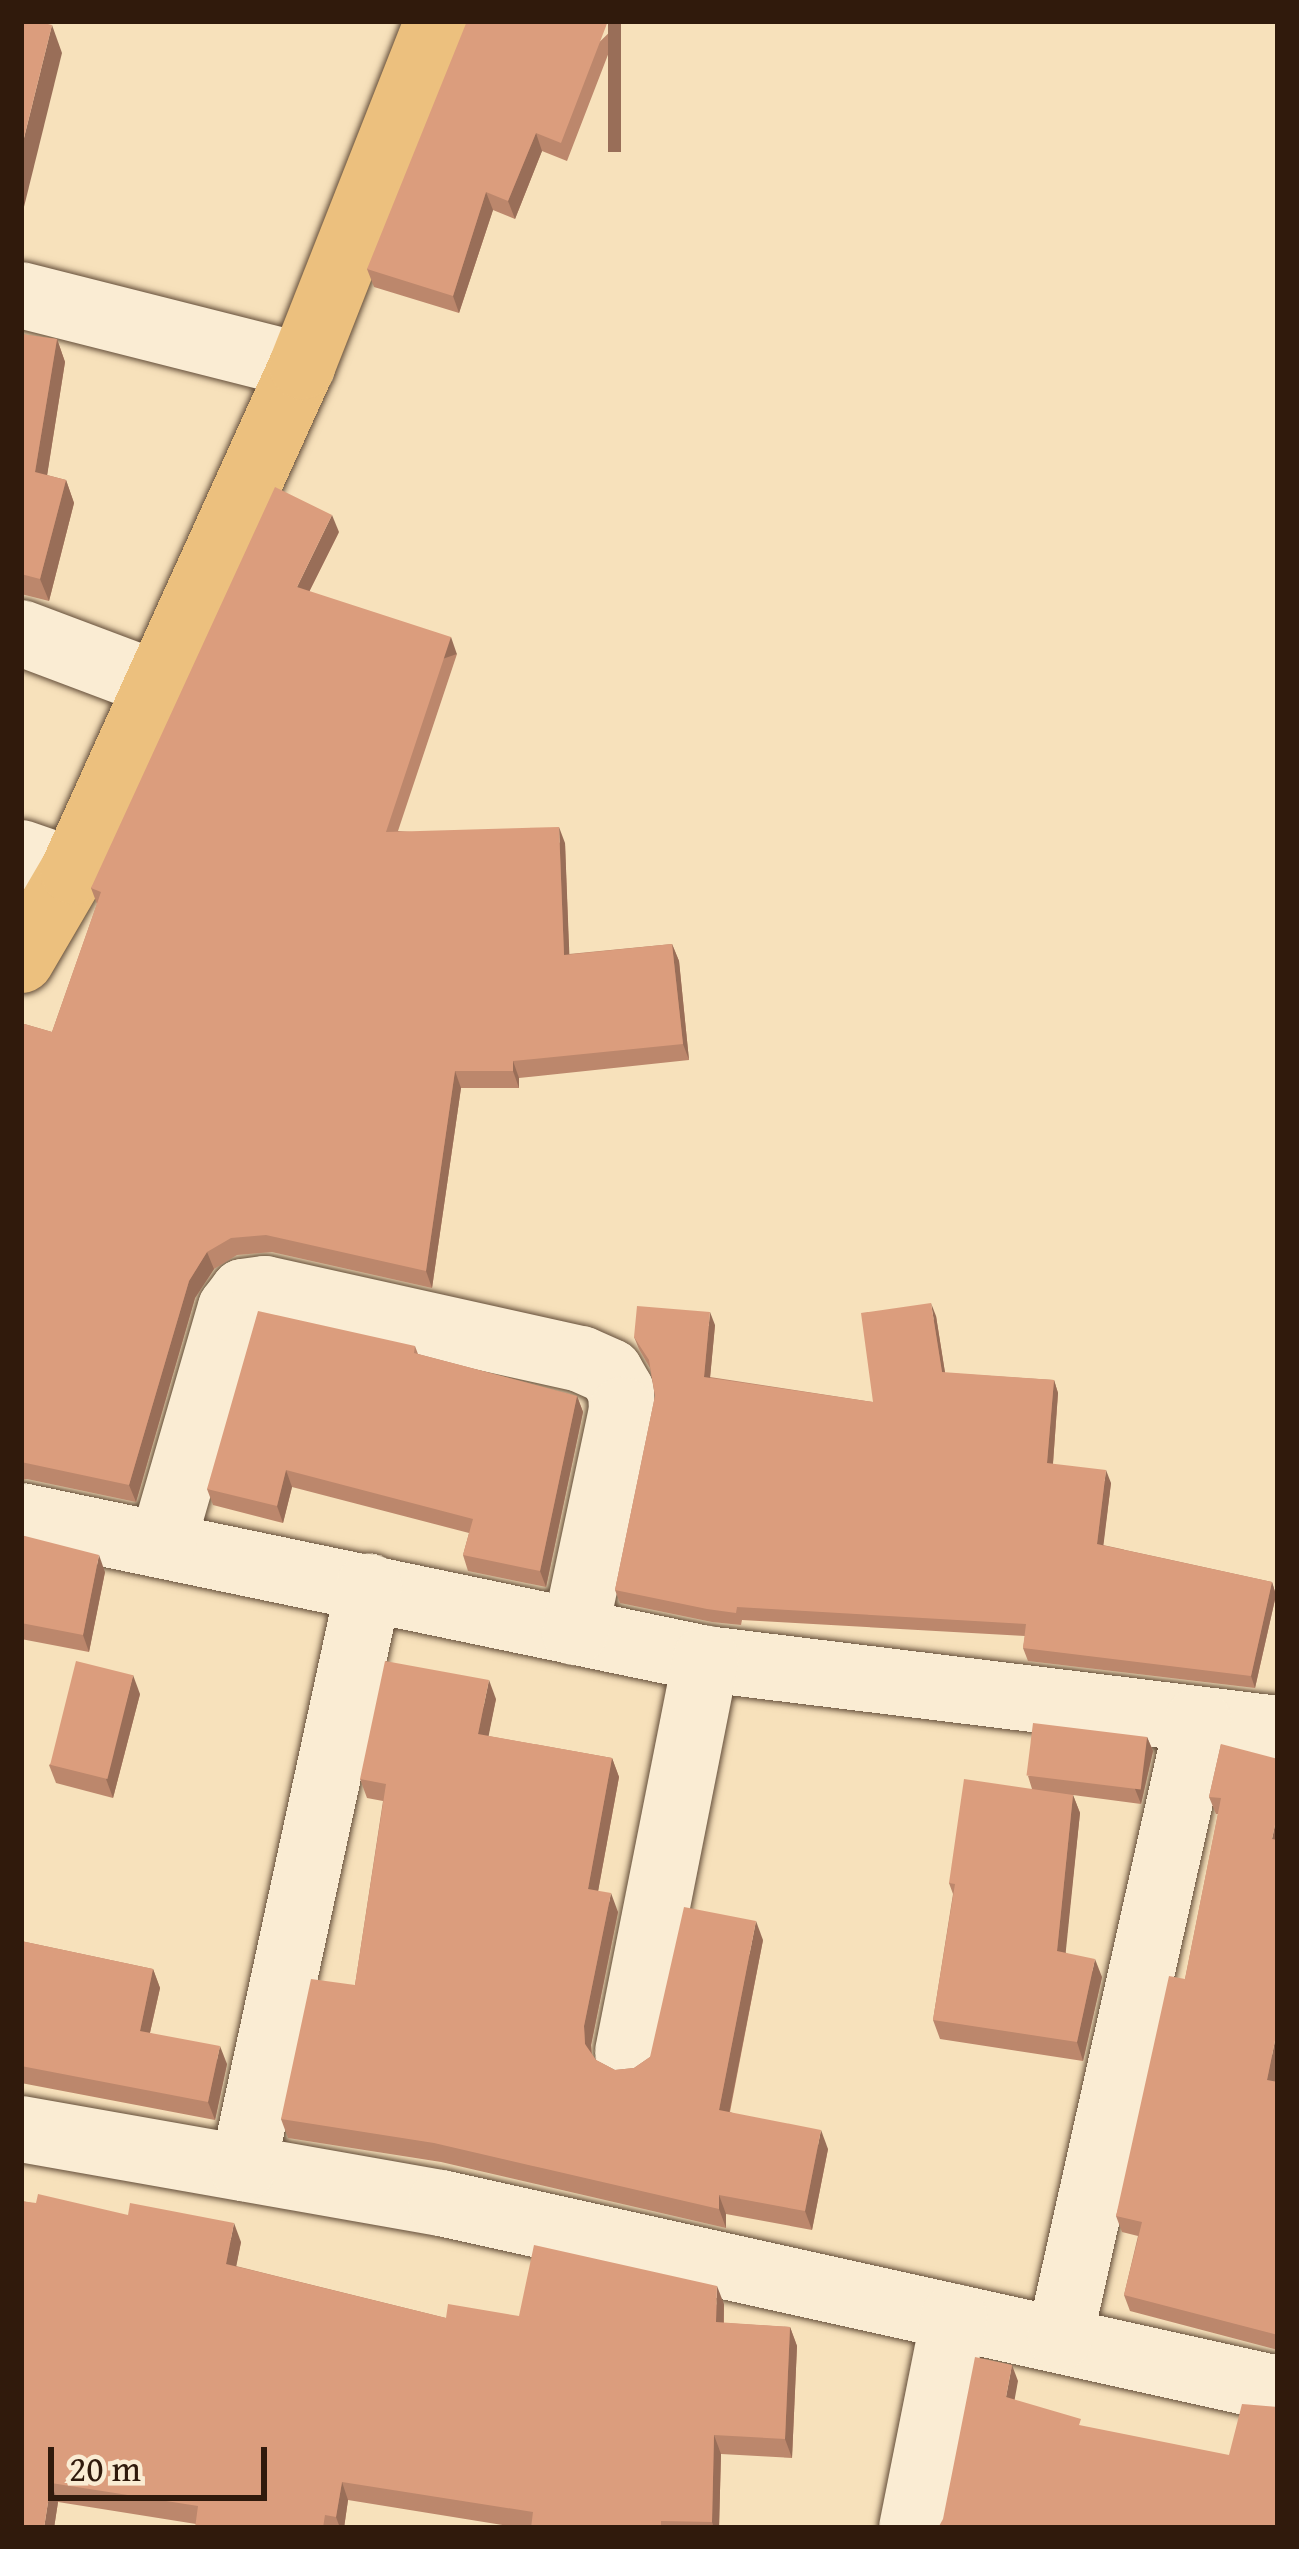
<!DOCTYPE html>
<style>
body{margin:0}
#map{position:relative;width:1299px;height:2549px;overflow:hidden;background:#f7e1bb;font-family:"Gentium Book Plus",serif}
div>[style]{position:absolute}
.roads{filter:drop-shadow(0 0 3px #624c38) drop-shadow(0 0 3px #624c38)}
.minor>*{height:66px;margin:-33px;padding:0 33px;transform-origin:33px;border-radius:33px;background:#faecd3}
.major>*{height:66px;margin:-33px;padding:0 33px;transform-origin:33px;border-radius:33px;background:#ecc07e}
.wall>*{inset:0;background:#bc876c}
.shaded-wall>*{inset:0;background:#996e58;transform-origin:0 0}
.building>*{inset:0;background:#db9d7d;transform-origin:0 0}
span{translate:-50% -50%;white-space:nowrap;text-align:center;line-height:1.15;-webkit-text-stroke:10px #faecd3;paint-order:stroke}
.frame{position:absolute;inset:0;border:24px solid #301a0c;pointer-events:none}
.scale{position:absolute;left:48px;top:2447px;width:219px;height:54px;box-sizing:border-box;border:6px solid #301a0c;border-top:0;padding-left:15px;font-size:36px;line-height:42px;white-space:nowrap;color:#301a0c;-webkit-text-stroke:9px #faecd3;paint-order:stroke}
</style>
<div id="map">
<div class="roads">
<div class="minor">
<i style="left:21px;top:295px;width:290px;rotate:14.2deg"></i>
<i style="left:21px;top:633px;width:142px;rotate:20.6deg"></i>
<i style="left:21px;top:853px;width:55px;rotate:19.1deg"></i>
<i style="left:21px;top:1516px;width:700px;rotate:11.79deg"></i>
<i style="left:706px;top:1659px;width:576px;rotate:6.98deg"></i>
<i style="left:162px;top:1545px;width:247px;rotate:-73.8deg"></i>
<i style="left:231px;top:1308px;width:20px;rotate:-53deg"></i>
<i style="left:243px;top:1292px;width:22px;rotate:-8deg"></i>
<i style="left:265px;top:1289px;width:324px;rotate:12.5deg"></i>
<i style="left:581px;top:1359px;width:32px;rotate:24deg"></i>
<i style="left:610px;top:1372px;width:22px;rotate:60deg"></i>
<i style="left:621px;top:1391px;width:19px;rotate:87deg"></i>
<i style="left:622px;top:1410px;width:227px;rotate:102deg"></i>
<i style="left:628px;top:2052px;width:401px;rotate:-78.8deg"></i>
<i style="left:21px;top:2129px;width:426px;rotate:10deg"></i>
<i style="left:441px;top:2203px;width:857px;rotate:12.53deg"></i>
<i style="left:243px;top:2168px;width:595px;rotate:-77.78deg"></i>
<i style="left:1060px;top:2337px;width:632px;rotate:-77.39deg"></i>
<i style="left:912px;top:2528px;width:215px;rotate:-78.7deg"></i>
</div>
<div class="major">
<i style="left:21px;top:960px;width:103px;rotate:-59.7deg"></i>
<i style="left:73px;top:871px;width:554px;rotate:-65.61deg"></i>
<i style="left:302px;top:366px;width:371px;rotate:-68.5deg"></i>
</div>
</div>
<div class="wall">
<i style="clip-path:polygon(621px 21px,567px 161px,542px 151px,515px 219px,493px 210px,459px 313px,374px 287px,367px 269px)"></i>
<i style="clip-path:polygon(21px 334px,57px 339px,65px 362px,47px 475px,66px 480px,74px 503px,49px 601px,21px 594px)"></i>
<i style="clip-path:polygon(339px 532px,309px 592px,457px 654px,398px 831px,565px 843px,569px 954px,672px 944px,679px 961px,689px 1060px,519px 1078px,519px 1088px,461px 1088px,432px 1288px,272px 1252px,237px 1255px,214px 1269px,195px 1298px,136px 1502px,27px 1479px,21px 1480px,21px 1023px,52px 1032px,97px 904px,91px 888px)"></i>
<i style="clip-path:polygon(936px 1316px,945px 1373px,1054px 1380px,1058px 1393px,1053px 1464px,1111px 1483px,1103px 1545px,1272px 1582px,1276px 1595px,1255px 1688px,1028px 1661px,1023px 1648px,1025px 1636px,742px 1620px,741px 1625px,712px 1622px,620px 1603px,615px 1590px,655px 1396px,650px 1368px,639px 1349px,634px 1337px,715px 1325px,710px 1377px,873px 1402px)"></i>
<i style="clip-path:polygon(415px 1346px,418px 1354px,577px 1396px,583px 1412px,546px 1587px,468px 1571px,463px 1555px,469px 1533px,292px 1487px,283px 1523px,213px 1505px,207px 1489px)"></i>
<i style="clip-path:polygon(21px 1535px,105px 1572px,89px 1652px,21px 1639px)"></i>
<i style="clip-path:polygon(140px 1694px,113px 1798px,56px 1783px,49px 1765px)"></i>
<i style="clip-path:polygon(496px 1699px,488px 1736px,612px 1758px,619px 1777px,598px 1891px,618px 1912px,591px 2045px,592px 2054px,596px 2060px,615px 2070px,634px 2068px,650px 2057px,763px 1940px,730px 2112px,828px 2149px,812px 2230px,726px 2214px,726px 2228px,441px 2162px,288px 2138px,281px 2119px,355px 1985px,383px 1801px,367px 1798px,360px 1779px)"></i>
<i style="clip-path:polygon(1147px 1737px,1153px 1751px,1141px 1804px,1073px 1795px,1080px 1813px,1065px 1952px,1102px 1977px,1083px 2061px,940px 2039px,933px 2020px,953px 1894px,949px 1883px,1032px 1789px,1028px 1776px)"></i>
<i style="clip-path:polygon(1221px 1744px,1276px 2082px,1278px 2082px,1278px 2350px,1130px 2311px,1124px 2295px,1138px 2236px,1122px 2232px,1116px 2216px,1185px 1979px,1218px 1814px,1216px 1814px,1209px 1797px)"></i>
<i style="clip-path:polygon(21px 1941px,153px 1969px,160px 1988px,150px 2033px,227px 2064px,215px 2120px,21px 2083px)"></i>
<i style="clip-path:polygon(21px 2201px,241px 2242px,236px 2266px,446px 2318px,519px 2316px,724px 2304px,724px 2323px,790px 2327px,797px 2346px,792px 2458px,721px 2454px,719px 2528px,521px 2528px,348px 2500px,344px 2528px,195px 2528px,196px 2524px,58px 2502px,54px 2528px)"></i>
</div>
<div class="shaded-wall">
<i style="left:608px;top:21px;width:13px;height:131px"></i>
<i style="clip-path:polygon(52px 25px,62px 53px,21px 219px,21px 150px)"></i>
<i style="clip-path:polygon(536px 133px,542px 151px,515px 219px,508px 201px)"></i>
<i style="clip-path:polygon(486px 192px,493px 210px,459px 313px,453px 296px)"></i>
<i style="clip-path:polygon(57px 339px,65px 362px,44px 495px,35px 472px)"></i>
<i style="clip-path:polygon(66px 480px,74px 503px,49px 601px,40px 579px)"></i>
<i style="clip-path:polygon(332px 515px,339px 532px,303px 604px,297px 587px)"></i>
<i style="left:451px;top:637px;width:18px;height:206px;rotate:71deg"></i>
<i style="clip-path:polygon(559px 827px,565px 843px,570px 971px,564px 955px)"></i>
<i style="clip-path:polygon(672px 944px,679px 961px,689px 1060px,683px 1044px)"></i>
<i style="clip-path:polygon(513px 1061px,519px 1078px,519px 1088px,513px 1071px)"></i>
<i style="clip-path:polygon(455px 1071px,461px 1088px,432px 1288px,426px 1271px)"></i>
<i style="clip-path:polygon(207px 1252px,214px 1269px,195px 1298px,136px 1502px,129px 1485px,189px 1281px)"></i>
<i style="clip-path:polygon(931px 1303px,936px 1316px,947px 1385px,942px 1372px)"></i>
<i style="clip-path:polygon(710px 1312px,715px 1325px,709px 1389px,704px 1377px)"></i>
<i style="clip-path:polygon(1054px 1380px,1058px 1393px,1052px 1476px,1047px 1463px)"></i>
<i style="clip-path:polygon(577px 1396px,583px 1412px,546px 1587px,540px 1571px)"></i>
<i style="clip-path:polygon(286px 1470px,292px 1487px,283px 1523px,277px 1506px)"></i>
<i style="clip-path:polygon(1106px 1470px,1111px 1483px,1102px 1557px,1097px 1544px)"></i>
<i style="clip-path:polygon(99px 1555px,105px 1572px,89px 1652px,83px 1635px)"></i>
<i style="clip-path:polygon(1272px 1582px,1276px 1595px,1255px 1688px,1251px 1676px)"></i>
<i style="clip-path:polygon(133px 1675px,140px 1694px,113px 1798px,106px 1779px)"></i>
<i style="clip-path:polygon(489px 1680px,496px 1699px,485px 1754px,478px 1734px)"></i>
<i style="clip-path:polygon(1147px 1737px,1153px 1751px,1141px 1804px,1135px 1789px)"></i>
<i style="clip-path:polygon(612px 1758px,619px 1777px,595px 1908px,588px 1889px)"></i>
<i style="clip-path:polygon(1073px 1795px,1080px 1813px,1064px 1969px,1057px 1951px)"></i>
<i style="clip-path:polygon(1278px 1811px,1278px 1855px,1272px 1839px)"></i>
<i style="clip-path:polygon(611px 1893px,618px 1912px,591px 2045px,592px 2063px,585px 2044px,584px 2026px)"></i>
<i style="clip-path:polygon(756px 1921px,763px 1940px,726px 2129px,719px 2110px)"></i>
<i style="clip-path:polygon(1095px 1959px,1102px 1977px,1083px 2061px,1077px 2042px)"></i>
<i style="clip-path:polygon(153px 1969px,160px 1988px,146px 2050px,140px 2031px)"></i>
<i style="clip-path:polygon(1278px 2026px,1278px 2071px,1273px 2097px,1267px 2080px)"></i>
<i style="clip-path:polygon(220px 2046px,227px 2064px,215px 2120px,208px 2102px)"></i>
<i style="clip-path:polygon(821px 2130px,828px 2149px,812px 2230px,805px 2211px)"></i>
<i style="clip-path:polygon(719px 2195px,726px 2214px,726px 2228px,719px 2209px)"></i>
<i style="clip-path:polygon(234px 2223px,241px 2242px,233px 2283px,226px 2264px)"></i>
<i style="clip-path:polygon(717px 2286px,724px 2304px,723px 2341px,716px 2322px)"></i>
<i style="clip-path:polygon(790px 2327px,797px 2346px,792px 2458px,785px 2439px)"></i>
<i style="clip-path:polygon(1012px 2365px,1018px 2381px,1012px 2414px,1006px 2397px)"></i>
<i style="clip-path:polygon(714px 2435px,721px 2454px,719px 2528px,714px 2528px,712px 2522px)"></i>
<i style="clip-path:polygon(342px 2482px,348px 2500px,344px 2528px,340px 2528px,336px 2517px)"></i>
<i style="clip-path:polygon(51px 2483px,58px 2502px,54px 2528px,44px 2528px)"></i>
</div>
<div class="building">
<i style="clip-path:polygon(21px 21px,36px 21px,52px 25px,21px 150px)"></i>
<i style="clip-path:polygon(467px 21px,608px 21px,561px 143px,536px 133px,508px 201px,486px 192px,453px 296px,367px 269px)"></i>
<i style="clip-path:polygon(21px 334px,57px 339px,35px 472px,66px 480px,40px 579px,21px 574px)"></i>
<i style="clip-path:polygon(275px 487px,332px 515px,297px 587px,451px 637px,386px 832px,559px 827px,564px 955px,672px 944px,683px 1044px,513px 1061px,513px 1071px,455px 1071px,426px 1271px,266px 1235px,231px 1238px,207px 1252px,189px 1281px,129px 1485px,21px 1462px,21px 1023px,52px 1032px,101px 892px,91px 888px)"></i>
<i style="clip-path:polygon(931px 1303px,942px 1372px,1054px 1380px,1047px 1463px,1106px 1470px,1097px 1544px,1272px 1582px,1251px 1676px,1023px 1648px,1026px 1624px,737px 1607px,736px 1613px,707px 1609px,615px 1590px,655px 1396px,649px 1360px,634px 1337px,637px 1306px,710px 1312px,704px 1377px,873px 1402px,861px 1313px)"></i>
<i style="clip-path:polygon(258px 1311px,415px 1346px,414px 1353px,577px 1396px,540px 1571px,463px 1555px,473px 1519px,286px 1470px,277px 1506px,207px 1489px)"></i>
<i style="clip-path:polygon(21px 1535px,99px 1555px,83px 1635px,21px 1623px)"></i>
<i style="left:76px;top:1661px;width:59px;height:107px;rotate:14deg"></i>
<i style="clip-path:polygon(385px 1661px,489px 1680px,478px 1734px,612px 1758px,588px 1889px,611px 1893px,584px 2026px,585px 2044px,596px 2060px,615px 2070px,634px 2068px,650px 2057px,684px 1907px,756px 1921px,719px 2110px,821px 2130px,805px 2211px,719px 2195px,719px 2209px,434px 2143px,281px 2119px,311px 1979px,355px 1985px,386px 1784px,360px 1779px)"></i>
<i style="left:1033px;top:1723px;width:115px;height:53px;rotate:7deg"></i>
<i style="clip-path:polygon(1221px 1744px,1278px 1759px,1278px 1811px,1272px 1839px,1278px 1840px,1278px 2026px,1267px 2080px,1278px 2082px,1278px 2335px,1124px 2295px,1142px 2222px,1116px 2216px,1169px 1976px,1185px 1979px,1221px 1798px,1209px 1797px)"></i>
<i style="clip-path:polygon(964px 1779px,1073px 1795px,1057px 1951px,1095px 1959px,1077px 2042px,933px 2020px,955px 1884px,949px 1883px)"></i>
<i style="clip-path:polygon(21px 1941px,153px 1969px,140px 2031px,220px 2046px,208px 2102px,21px 2066px)"></i>
<i style="clip-path:polygon(38px 2194px,128px 2215px,130px 2203px,234px 2223px,226px 2264px,446px 2318px,448px 2304px,519px 2316px,534px 2245px,717px 2286px,716px 2322px,790px 2327px,785px 2439px,714px 2435px,712px 2522px,661px 2521px,661px 2528px,531px 2528px,533px 2512px,342px 2482px,336px 2517px,325px 2515px,323px 2528px,195px 2528px,198px 2506px,51px 2483px,44px 2528px,21px 2528px,21px 2201px,36px 2203px)"></i>
<i style="clip-path:polygon(975px 2357px,1012px 2365px,1006px 2397px,1081px 2419px,1079px 2425px,1229px 2455px,1242px 2404px,1278px 2407px,1278px 2528px,938px 2528px,943px 2519px)"></i>
</div>
<div class="frame"></div>
<div class="scale">20 m</div>
</div>
